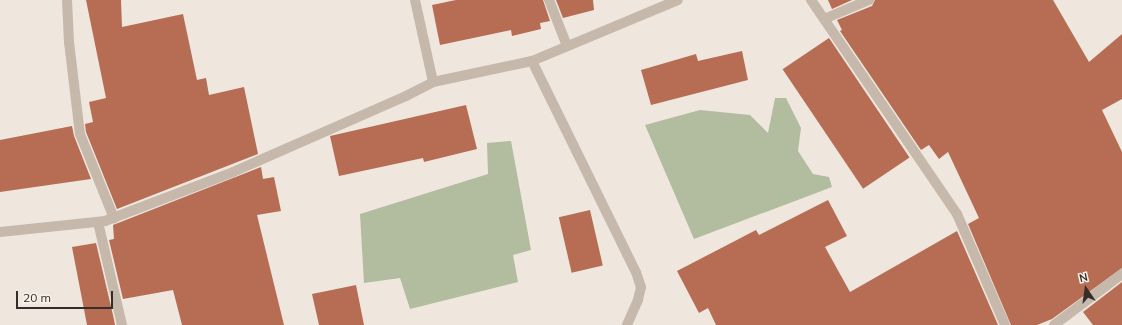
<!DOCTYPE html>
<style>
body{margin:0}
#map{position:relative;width:1122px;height:325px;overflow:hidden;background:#efe7de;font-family:Mulish,sans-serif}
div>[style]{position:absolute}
.green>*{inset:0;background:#b2bc9f}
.building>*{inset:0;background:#b66d54;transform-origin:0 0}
.street>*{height:10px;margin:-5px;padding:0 5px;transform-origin:5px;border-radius:5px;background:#c6b8ab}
span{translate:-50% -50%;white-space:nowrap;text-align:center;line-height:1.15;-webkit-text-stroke:3px #f7f1e9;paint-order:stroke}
.north{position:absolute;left:1066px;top:269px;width:40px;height:40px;-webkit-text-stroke:3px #f7f1e9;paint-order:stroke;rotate:347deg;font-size:11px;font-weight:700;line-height:16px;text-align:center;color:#342d29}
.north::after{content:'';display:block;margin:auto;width:14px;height:18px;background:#342d29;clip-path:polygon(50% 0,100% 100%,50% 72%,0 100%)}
.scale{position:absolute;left:16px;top:291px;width:97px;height:18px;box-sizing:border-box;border:2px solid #342d29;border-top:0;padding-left:5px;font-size:12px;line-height:14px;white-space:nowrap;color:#342d29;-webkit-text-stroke:3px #f7f1e9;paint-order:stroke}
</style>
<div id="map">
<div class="green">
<i style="clip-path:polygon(775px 98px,786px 98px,801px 128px,798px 151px,813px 174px,829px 177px,832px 187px,694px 239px,645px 125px,700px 110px,750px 115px,768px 133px)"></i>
<i style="clip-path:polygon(511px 141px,531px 250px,513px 255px,518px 282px,410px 309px,400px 278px,364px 283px,360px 214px,488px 174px,487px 143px)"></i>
</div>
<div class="building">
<i style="clip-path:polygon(86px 0,121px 0,122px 27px,183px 14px,197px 80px,206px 78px,209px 95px,244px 87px,258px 154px,117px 209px,86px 132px,85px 124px,93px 122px,89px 102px,106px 98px)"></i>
<i style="clip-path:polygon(456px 0,543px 0,550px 21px,540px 23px,541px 29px,512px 36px,511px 30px,440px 45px,432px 5px)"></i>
<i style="clip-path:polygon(556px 0,593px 0,594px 10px,563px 18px)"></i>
<i style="clip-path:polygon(828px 0,852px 0,832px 9px)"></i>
<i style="clip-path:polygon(875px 0,1053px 0,1089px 62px,1122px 34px,1122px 99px,1102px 110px,1122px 152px,1122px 268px,1052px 319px,1037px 325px,1011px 325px,968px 224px,979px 218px,948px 152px,939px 159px,929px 145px,921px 150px,840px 31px,842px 30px,837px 20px,872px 6px)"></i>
<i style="left:829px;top:38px;width:144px;height:56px;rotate:56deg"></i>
<i style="clip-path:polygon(742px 51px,748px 80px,651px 105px,641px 70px,696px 54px,698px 61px)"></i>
<i style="clip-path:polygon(466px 105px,477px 149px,424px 162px,423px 158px,339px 176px,330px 136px)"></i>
<i style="clip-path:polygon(72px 126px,74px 136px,91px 179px,0 192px,0 140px)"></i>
<i style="clip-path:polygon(261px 167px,263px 179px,274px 177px,281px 211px,257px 215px,284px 325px,182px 325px,173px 290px,123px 299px,109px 240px,114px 239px,113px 225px)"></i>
<i style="clip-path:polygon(828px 200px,847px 236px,825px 247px,850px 292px,957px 231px,998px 325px,716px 325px,708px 308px,699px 313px,677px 271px,756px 230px,759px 235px)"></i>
<i style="left:590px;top:210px;width:57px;height:32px;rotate:77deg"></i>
<i style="clip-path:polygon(96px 243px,113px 315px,115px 325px,87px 325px,72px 247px)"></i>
<i style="clip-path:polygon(1122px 282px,1122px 325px,1093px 325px,1083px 312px)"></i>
<i style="clip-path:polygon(356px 285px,364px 325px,319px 325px,312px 294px)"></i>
</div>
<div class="street">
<i style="left:67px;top:0;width:42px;rotate:87.3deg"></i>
<i style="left:69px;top:42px;width:93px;rotate:83.2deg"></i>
<i style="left:80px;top:134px;width:91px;rotate:68deg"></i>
<i style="left:415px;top:0;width:84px;rotate:77.6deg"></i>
<i style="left:549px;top:0;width:49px;rotate:68.6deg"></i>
<i style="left:811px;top:0;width:259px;rotate:55.7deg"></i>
<i style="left:957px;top:214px;width:121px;rotate:66.6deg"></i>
<i style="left:824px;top:19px;width:49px;rotate:-22.9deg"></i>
<i style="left:532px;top:61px;width:235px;rotate:63.8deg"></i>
<i style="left:636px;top:272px;width:16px;rotate:72deg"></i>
<i style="left:641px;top:287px;width:13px;rotate:103deg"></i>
<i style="left:638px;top:300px;width:27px;rotate:114deg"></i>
<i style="left:98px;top:222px;width:106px;rotate:76.9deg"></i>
<i style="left:0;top:232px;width:106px;rotate:-6deg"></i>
<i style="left:105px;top:221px;width:137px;rotate:-20.9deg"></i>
<i style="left:233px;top:172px;width:189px;rotate:-23.7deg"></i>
<i style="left:406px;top:96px;width:30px;rotate:-27deg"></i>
<i style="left:433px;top:82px;width:101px;rotate:-12deg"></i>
<i style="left:532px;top:61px;width:158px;rotate:-22.7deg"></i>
<i style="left:1054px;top:325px;width:85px;rotate:-36.9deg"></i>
</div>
<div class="north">N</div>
<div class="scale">20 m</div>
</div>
